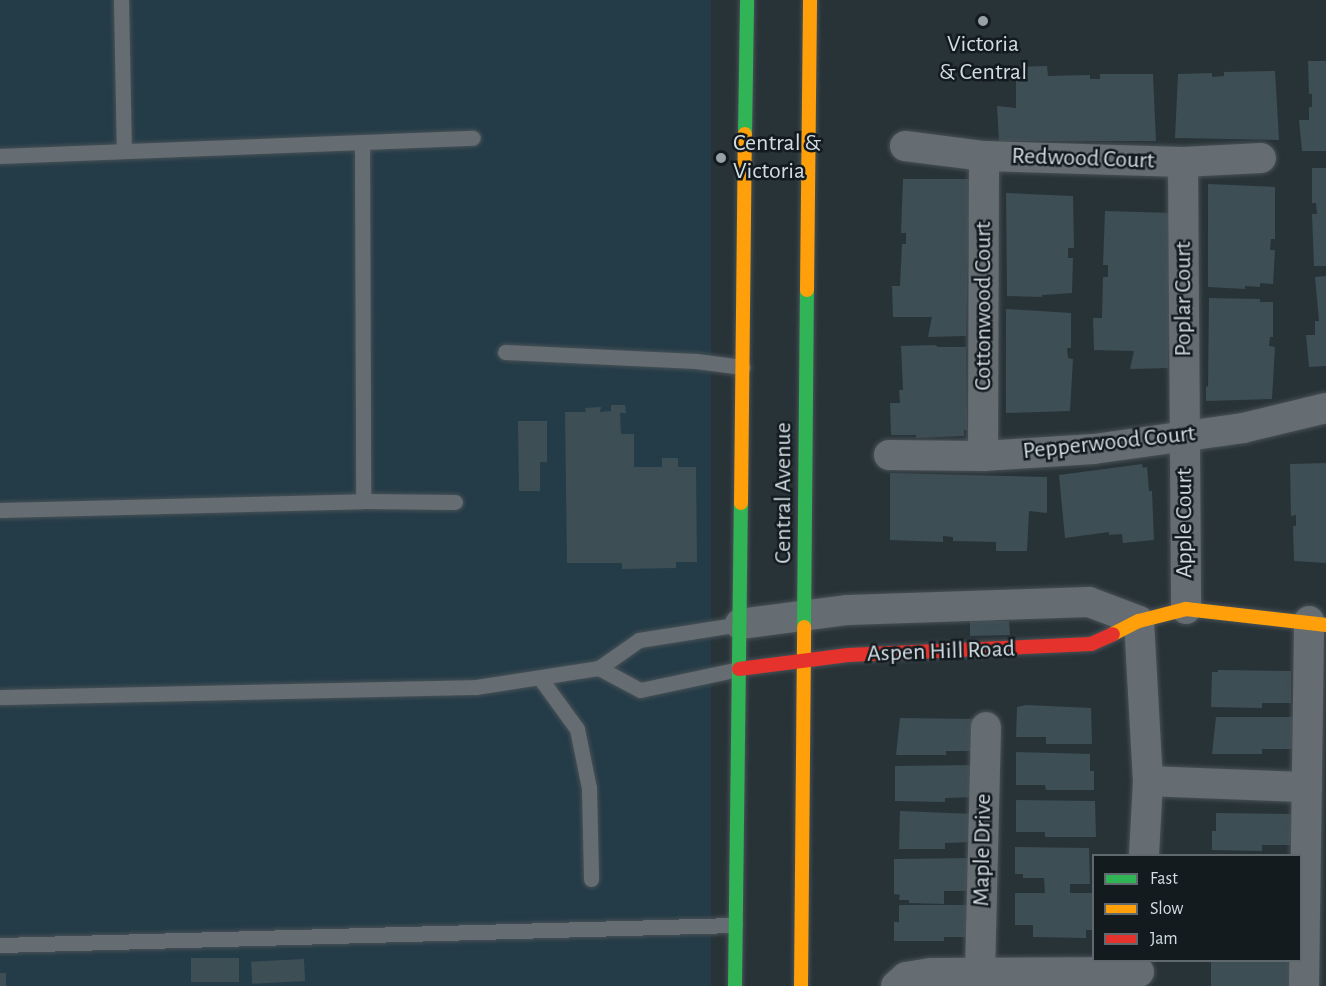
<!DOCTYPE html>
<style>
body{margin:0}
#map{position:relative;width:1326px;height:986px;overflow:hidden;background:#283338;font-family:"Alegreya Sans",sans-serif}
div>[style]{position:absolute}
.built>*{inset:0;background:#243c48;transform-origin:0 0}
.building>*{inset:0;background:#3e4e55;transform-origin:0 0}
.roads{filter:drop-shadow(0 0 2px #485156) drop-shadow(0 0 2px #485156)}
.lane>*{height:15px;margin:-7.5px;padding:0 7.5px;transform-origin:7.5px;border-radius:7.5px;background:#656d72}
.street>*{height:30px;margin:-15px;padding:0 15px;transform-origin:15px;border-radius:15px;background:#656d72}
.fast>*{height:14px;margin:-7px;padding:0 7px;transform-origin:7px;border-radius:7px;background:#30b455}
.slow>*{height:14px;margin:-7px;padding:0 7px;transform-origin:7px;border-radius:7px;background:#ff9f0a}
.jam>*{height:14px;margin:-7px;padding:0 7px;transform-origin:7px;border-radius:7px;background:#e5322d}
.dots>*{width:16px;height:16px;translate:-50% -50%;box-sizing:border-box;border:3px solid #131b1f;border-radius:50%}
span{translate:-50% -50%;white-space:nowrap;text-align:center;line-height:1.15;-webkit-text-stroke:5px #131b1f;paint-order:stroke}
.poi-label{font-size:24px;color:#d2dde3}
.left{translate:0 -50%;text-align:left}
.street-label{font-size:24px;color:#d2dde3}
.legend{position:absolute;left:1092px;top:854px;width:210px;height:108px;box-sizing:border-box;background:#131b1f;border:2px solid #5f696d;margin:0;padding:8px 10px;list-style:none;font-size:18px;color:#d2dde3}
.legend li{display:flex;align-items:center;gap:12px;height:30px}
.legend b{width:30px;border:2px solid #5f696d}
</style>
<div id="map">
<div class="built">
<i style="left:0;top:0;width:711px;height:986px"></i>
</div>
<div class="building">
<i style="clip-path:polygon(1308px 61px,1326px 61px,1326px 151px,1302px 151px,1299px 120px,1309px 120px,1309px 107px,1312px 107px,1312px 94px,1309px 94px)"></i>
<i style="clip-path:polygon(1047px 66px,1048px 76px,1090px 75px,1090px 79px,1100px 79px,1100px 74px,1153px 74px,1156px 141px,999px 141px,997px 106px,1016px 108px,1016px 67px)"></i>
<i style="clip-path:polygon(1275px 71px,1279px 140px,1175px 138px,1178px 74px,1212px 73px,1212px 77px,1224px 76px,1224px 72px)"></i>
<i style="clip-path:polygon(1312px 168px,1326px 168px,1326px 266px,1314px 266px,1312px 214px,1317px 214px,1316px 203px,1312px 203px)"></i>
<i style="clip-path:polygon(903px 179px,970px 179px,966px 336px,928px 337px,932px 317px,893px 317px,892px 286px,900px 286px,902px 244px,906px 244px,906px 233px,901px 233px)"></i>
<i style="clip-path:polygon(1208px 184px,1275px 187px,1275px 239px,1271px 239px,1270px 250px,1275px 250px,1273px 284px,1260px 283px,1260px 287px,1245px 286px,1245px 289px,1208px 287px)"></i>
<i style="clip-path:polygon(1006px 193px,1073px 196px,1074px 248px,1068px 248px,1068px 258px,1073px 258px,1072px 293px,1042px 295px,1042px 297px,1007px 296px)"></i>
<i style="clip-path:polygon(1105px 211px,1173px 213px,1168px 368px,1130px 369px,1134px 351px,1094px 350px,1093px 318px,1102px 318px,1103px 277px,1108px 277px,1108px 265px,1103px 265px)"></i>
<i style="clip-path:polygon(1326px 276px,1326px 366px,1309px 367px,1306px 335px,1315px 335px,1315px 321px,1319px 321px,1315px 277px)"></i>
<i style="clip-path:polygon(1209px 298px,1260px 299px,1260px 302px,1273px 302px,1273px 337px,1270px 337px,1269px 346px,1275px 347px,1272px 399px,1206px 401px,1206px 387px,1208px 386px)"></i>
<i style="clip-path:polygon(1006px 309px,1071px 313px,1071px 348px,1067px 348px,1068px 358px,1073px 359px,1070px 411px,1006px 413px)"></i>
<i style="clip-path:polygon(935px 345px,938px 347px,966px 347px,967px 430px,964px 430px,964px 436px,916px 438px,916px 435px,891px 435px,890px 403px,900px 403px,899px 390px,903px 390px,901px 346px)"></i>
<i style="clip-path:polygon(611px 405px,625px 405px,626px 413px,620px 413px,621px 434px,634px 434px,634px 467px,662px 467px,662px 458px,678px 458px,678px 467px,696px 467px,697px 562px,676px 562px,676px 568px,622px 569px,622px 563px,567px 563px,565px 412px,586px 412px,585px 408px,601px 407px,600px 412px,611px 411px)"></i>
<i style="clip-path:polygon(518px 421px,547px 421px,547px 462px,540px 462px,540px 491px,519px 491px)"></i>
<i style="clip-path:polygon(1326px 463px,1326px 563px,1294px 561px,1293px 526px,1296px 526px,1296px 515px,1291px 516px,1290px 464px)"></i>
<i style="clip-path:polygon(1142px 464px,1143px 468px,1147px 467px,1149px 491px,1152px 491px,1154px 540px,1123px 543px,1122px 534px,1109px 535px,1109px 532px,1065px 538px,1059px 475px)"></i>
<i style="clip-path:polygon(890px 473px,1047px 477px,1047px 513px,1029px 511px,1027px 551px,996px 551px,996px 542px,953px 541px,953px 537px,943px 536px,943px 542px,890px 540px)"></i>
<i style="clip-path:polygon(994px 615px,994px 621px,1009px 621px,1010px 635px,970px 636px,970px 616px)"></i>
<i style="clip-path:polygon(1218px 670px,1291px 671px,1291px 703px,1262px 703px,1262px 708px,1211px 707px,1212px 672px,1218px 672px)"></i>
<i style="clip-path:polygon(1026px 705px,1091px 708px,1092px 744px,1046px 744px,1046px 737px,1016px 737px,1017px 707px)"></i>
<i style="clip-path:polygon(1216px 717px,1292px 717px,1292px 749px,1262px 749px,1262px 754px,1212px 754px)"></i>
<i style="clip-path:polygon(900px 718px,975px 719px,974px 751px,946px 751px,946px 755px,896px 755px)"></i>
<i style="clip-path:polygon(1016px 752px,1090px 754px,1090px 771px,1094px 771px,1094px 790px,1046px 790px,1045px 785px,1016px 785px)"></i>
<i style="clip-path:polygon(975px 765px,975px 797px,945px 798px,945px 802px,895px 801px,895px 766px)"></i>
<i style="clip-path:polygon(1016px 800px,1095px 801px,1096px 837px,1045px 837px,1045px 832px,1016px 832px)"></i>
<i style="clip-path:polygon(900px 811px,974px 814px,974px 842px,945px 843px,945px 849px,899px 849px)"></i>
<i style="clip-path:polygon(1216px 813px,1291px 814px,1291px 845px,1262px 845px,1262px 851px,1212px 850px,1212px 831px,1216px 831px)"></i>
<i style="clip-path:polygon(1015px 847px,1089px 848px,1090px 884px,1070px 884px,1070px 893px,1094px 893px,1094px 930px,1086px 930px,1086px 938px,1033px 937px,1033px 925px,1015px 925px,1015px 893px,1045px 893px,1044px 878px,1023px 878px,1023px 874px,1015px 874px)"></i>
<i style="clip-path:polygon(973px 858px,973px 891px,944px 891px,944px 904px,909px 903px,909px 900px,899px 900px,900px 895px,894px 894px,894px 859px)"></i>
<i style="clip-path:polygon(899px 905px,973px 905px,968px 937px,944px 937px,944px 941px,894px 941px,894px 922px,899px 922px)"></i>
<i style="left:239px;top:958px;width:24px;height:48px;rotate:90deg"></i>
<i style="left:304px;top:959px;width:22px;height:53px;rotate:87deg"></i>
<i style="left:1211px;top:960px;width:79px;height:26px"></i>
<i style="left:0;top:973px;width:6px;height:13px"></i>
</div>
<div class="roads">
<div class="lane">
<i style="left:121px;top:0;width:151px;rotate:88.9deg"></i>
<i style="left:362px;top:142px;width:359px;rotate:89.8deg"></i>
<i style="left:0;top:156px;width:473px;rotate:-2.2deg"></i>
<i style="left:505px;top:352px;width:191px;rotate:2.7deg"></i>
<i style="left:696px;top:361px;width:47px;rotate:7.3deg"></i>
<i style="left:0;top:510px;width:363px;rotate:-1.4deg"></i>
<i style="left:363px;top:501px;width:92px;rotate:0.6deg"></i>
<i style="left:739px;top:669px;width:101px;rotate:168deg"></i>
<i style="left:640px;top:690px;width:47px;rotate:-151.8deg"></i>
<i style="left:599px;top:668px;width:49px;rotate:-35deg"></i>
<i style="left:639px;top:640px;width:102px;rotate:-9deg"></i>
<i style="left:540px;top:678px;width:63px;rotate:54deg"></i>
<i style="left:577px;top:729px;width:60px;rotate:78.5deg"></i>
<i style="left:589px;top:788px;width:91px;rotate:88.7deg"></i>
<i style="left:0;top:697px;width:476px;rotate:-1.2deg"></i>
<i style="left:476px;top:687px;width:124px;rotate:-8.8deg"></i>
<i style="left:0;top:945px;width:735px;rotate:-1.56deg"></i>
</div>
<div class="street">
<i style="left:905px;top:146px;width:80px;rotate:7.2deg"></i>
<i style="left:984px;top:156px;width:199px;rotate:1.7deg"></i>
<i style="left:1183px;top:162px;width:78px;rotate:-2.9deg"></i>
<i style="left:1183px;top:162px;width:447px;rotate:89.6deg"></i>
<i style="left:889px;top:455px;width:94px;rotate:0.6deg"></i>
<i style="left:983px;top:456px;width:111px;rotate:-3.6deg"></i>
<i style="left:1094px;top:449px;width:150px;rotate:-8deg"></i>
<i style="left:1243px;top:428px;width:85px;rotate:-13.5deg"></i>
<i style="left:983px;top:456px;width:300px;rotate:-89.8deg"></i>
<i style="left:740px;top:624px;width:109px;rotate:-7.4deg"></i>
<i style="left:848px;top:610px;width:241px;rotate:-1.9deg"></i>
<i style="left:1089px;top:602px;width:53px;rotate:20.8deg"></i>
<i style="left:1139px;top:621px;width:160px;rotate:86.8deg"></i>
<i style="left:1148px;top:781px;width:75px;rotate:93.1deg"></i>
<i style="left:1148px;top:781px;width:159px;rotate:2.2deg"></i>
<i style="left:980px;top:973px;width:246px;rotate:-88.6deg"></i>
<i style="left:896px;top:986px;width:13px;rotate:-42deg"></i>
<i style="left:906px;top:977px;width:26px;rotate:-9deg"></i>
<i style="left:932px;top:973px;width:207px;rotate:-0.3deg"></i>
<i style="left:1304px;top:986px;width:365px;rotate:-89.2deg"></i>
</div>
<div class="fast">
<i style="left:745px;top:134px;width:134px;rotate:-89.1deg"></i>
<i style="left:804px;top:627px;width:337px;rotate:-89.5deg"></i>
<i style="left:735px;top:986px;width:483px;rotate:-89.3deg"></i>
</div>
<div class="slow">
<i style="left:807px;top:290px;width:290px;rotate:-89.4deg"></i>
<i style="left:741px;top:503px;width:369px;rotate:-89.4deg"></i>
<i style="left:1113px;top:634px;width:29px;rotate:-27deg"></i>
<i style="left:1139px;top:621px;width:49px;rotate:-14.3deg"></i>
<i style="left:1186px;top:609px;width:141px;rotate:6.5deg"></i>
<i style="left:801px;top:986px;width:359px;rotate:-89.5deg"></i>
</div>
<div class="jam">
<i style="left:739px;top:669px;width:110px;rotate:-7.3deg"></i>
<i style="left:848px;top:655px;width:243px;rotate:-2.6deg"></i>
<i style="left:1091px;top:644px;width:24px;rotate:-24deg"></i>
</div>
</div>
<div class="dots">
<i style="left:983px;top:21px;background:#96a2a7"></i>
<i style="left:721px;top:158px;background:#96a2a7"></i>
</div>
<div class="poi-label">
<span style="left:983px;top:59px">Victoria<br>&amp; Central</span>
<span class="left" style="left:733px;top:158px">Central &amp;<br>Victoria</span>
</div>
<div class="street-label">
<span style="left:1083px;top:159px;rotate:2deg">Redwood Court</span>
<span style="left:1184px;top:299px;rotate:-90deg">Poplar Court</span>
<span style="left:984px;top:306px;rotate:-90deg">Cottonwood Court</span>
<span style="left:1109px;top:443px;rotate:-6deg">Pepperwood Court</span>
<span style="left:784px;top:493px;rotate:-90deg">Central Avenue</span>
<span style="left:1185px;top:523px;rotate:-90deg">Apple Court</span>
<span style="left:941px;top:652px;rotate:-2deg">Aspen Hill Road</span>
<span style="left:983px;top:850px;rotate:-89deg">Maple Drive</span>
</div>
<ul class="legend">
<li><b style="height:8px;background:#30b455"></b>Fast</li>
<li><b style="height:8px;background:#ff9f0a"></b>Slow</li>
<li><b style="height:8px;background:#e5322d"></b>Jam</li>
</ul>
</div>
